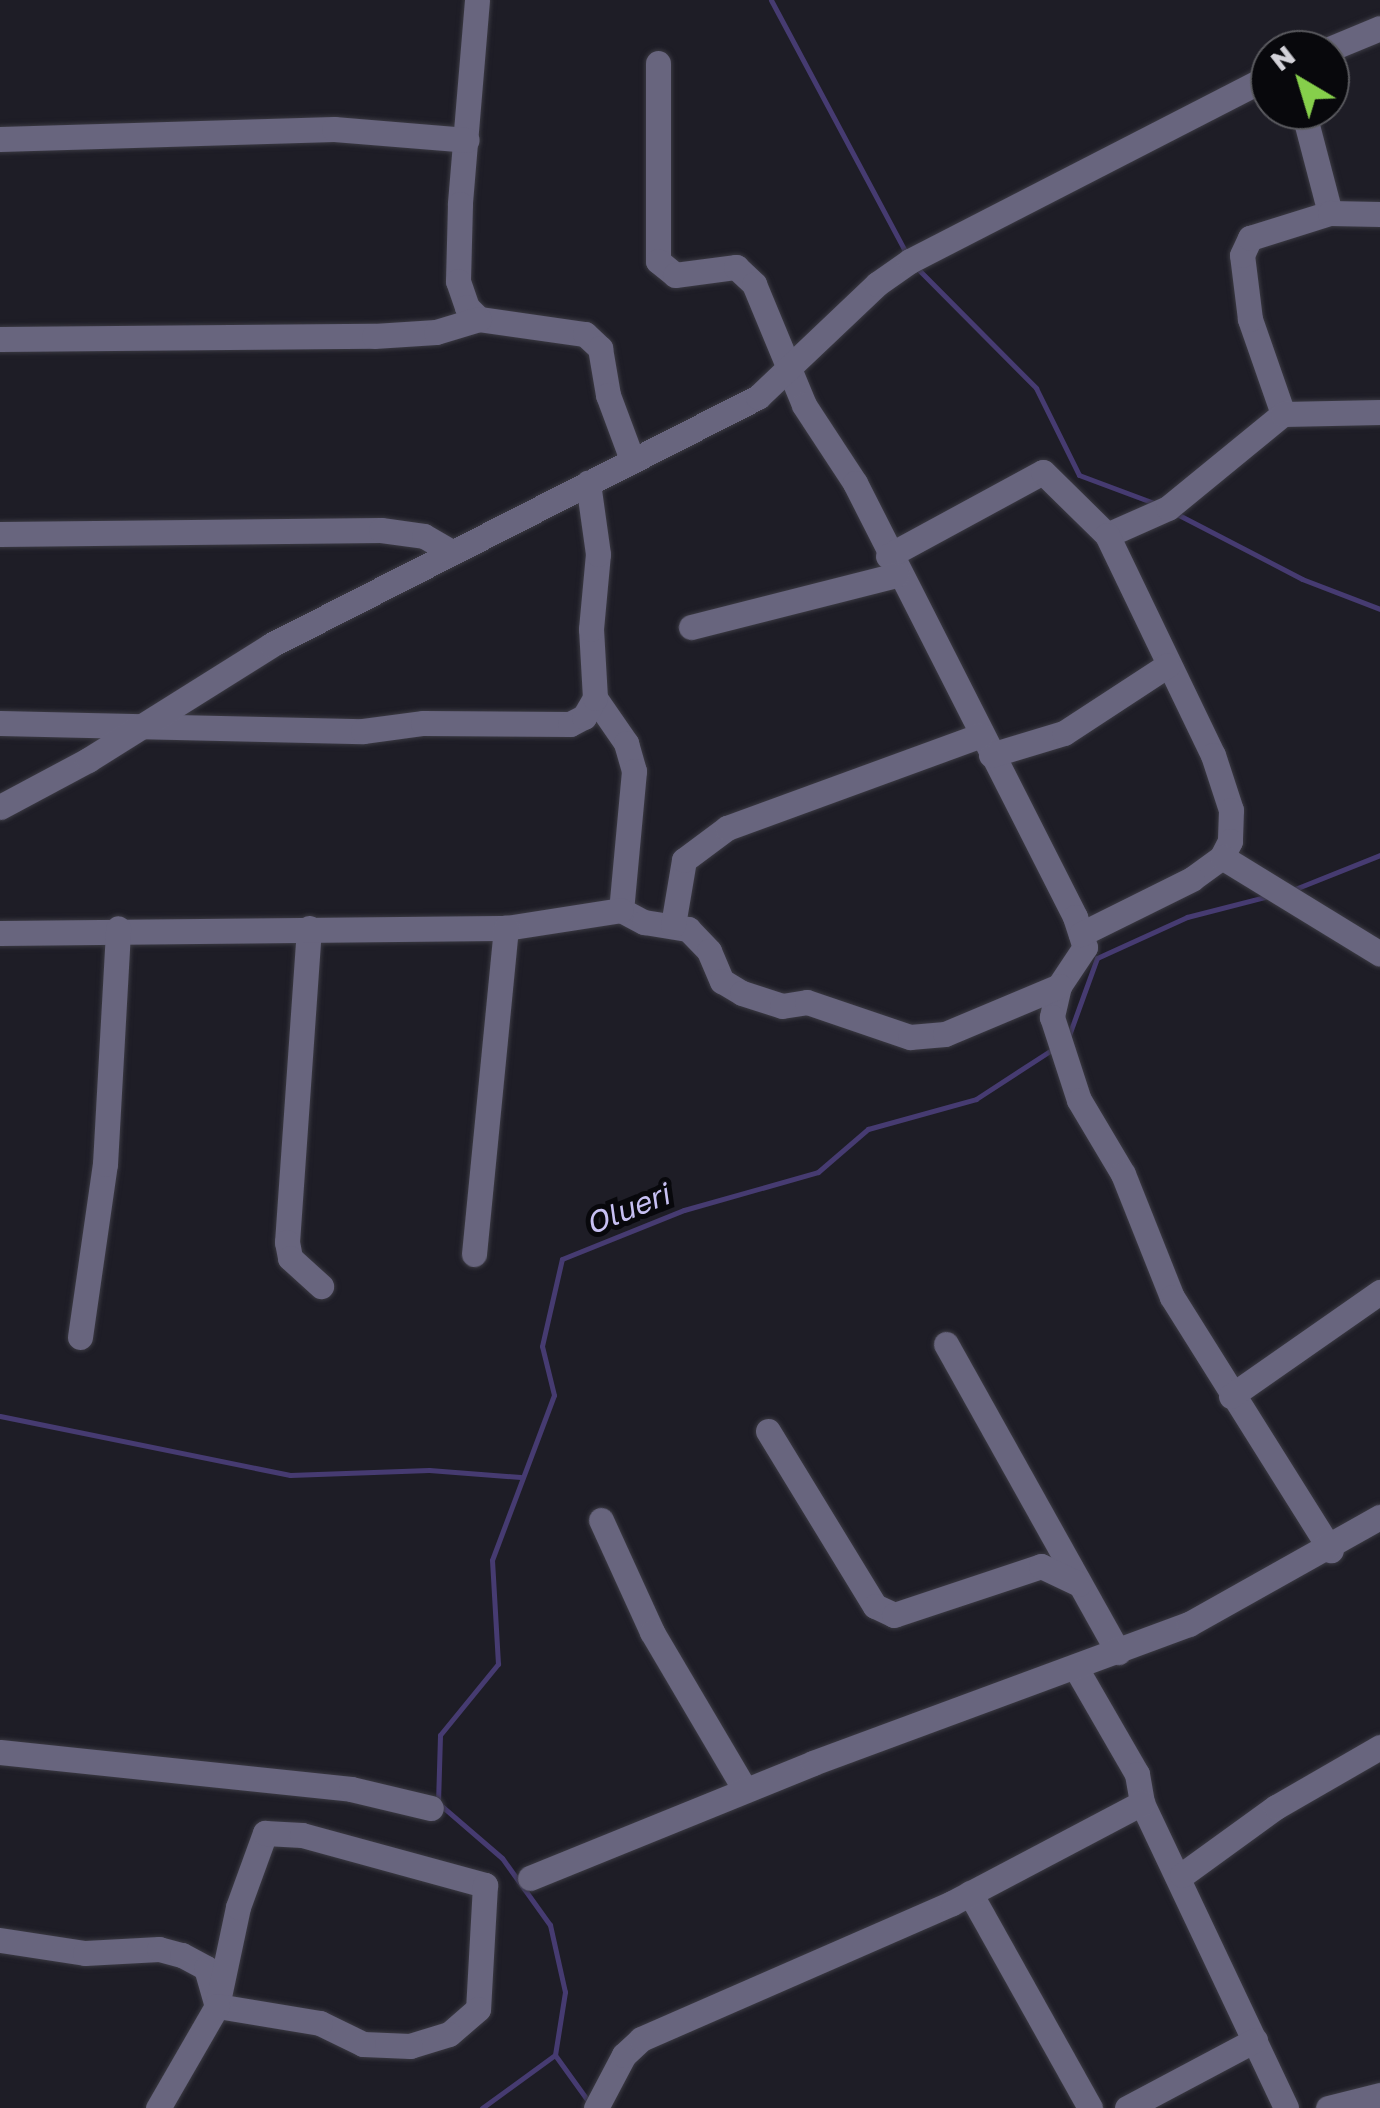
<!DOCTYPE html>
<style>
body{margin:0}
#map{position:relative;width:1380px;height:2108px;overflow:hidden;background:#1e1d26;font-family:"Golos Text",sans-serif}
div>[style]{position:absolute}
.stream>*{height:5px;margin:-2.5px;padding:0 2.5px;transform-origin:2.5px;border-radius:2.5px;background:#463b71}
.roads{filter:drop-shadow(0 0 2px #3b3a43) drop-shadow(0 0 2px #3b3a43)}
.minor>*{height:25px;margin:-12.5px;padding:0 12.5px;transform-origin:12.5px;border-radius:12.5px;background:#68657e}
span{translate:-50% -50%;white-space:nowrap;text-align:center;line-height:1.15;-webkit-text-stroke:10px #08080c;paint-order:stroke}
.water-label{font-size:30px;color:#c7c0f3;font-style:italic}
.north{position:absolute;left:1250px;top:30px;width:100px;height:100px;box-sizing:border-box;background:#08080c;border:2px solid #59595e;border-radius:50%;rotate:322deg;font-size:28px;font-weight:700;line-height:40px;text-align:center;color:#d3d2d9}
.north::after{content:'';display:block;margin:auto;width:35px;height:45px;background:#86cf4b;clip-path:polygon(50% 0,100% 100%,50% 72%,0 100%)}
</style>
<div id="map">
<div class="stream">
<i style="left:771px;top:0;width:287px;rotate:61.9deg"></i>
<i style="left:915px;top:266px;width:172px;rotate:45.2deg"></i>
<i style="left:1036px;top:388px;width:97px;rotate:63.7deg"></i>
<i style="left:1079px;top:475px;width:80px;rotate:20.5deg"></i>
<i style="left:1173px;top:512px;width:145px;rotate:27.4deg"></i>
<i style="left:1302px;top:579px;width:84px;rotate:21deg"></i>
<i style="left:1295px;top:889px;width:92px;rotate:-21.8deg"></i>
<i style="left:1068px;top:1038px;width:85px;rotate:-70.1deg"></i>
<i style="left:1097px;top:958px;width:99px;rotate:-24.5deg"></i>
<i style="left:1187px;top:917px;width:85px;rotate:-14.4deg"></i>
<i style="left:0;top:1416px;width:296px;rotate:11.5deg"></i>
<i style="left:290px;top:1475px;width:139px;rotate:-2.1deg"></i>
<i style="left:429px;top:1470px;width:92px;rotate:4.4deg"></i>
<i style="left:555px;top:2055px;width:57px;rotate:54.3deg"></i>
<i style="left:482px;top:2108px;width:90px;rotate:-36deg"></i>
<i style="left:555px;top:2055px;width:64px;rotate:-81deg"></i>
<i style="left:565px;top:1992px;width:69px;rotate:-102.6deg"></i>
<i style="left:550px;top:1925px;width:82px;rotate:-125.6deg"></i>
<i style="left:502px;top:1858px;width:84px;rotate:-139.3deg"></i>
<i style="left:438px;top:1803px;width:68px;rotate:-88.3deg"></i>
<i style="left:440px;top:1735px;width:92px;rotate:-50.8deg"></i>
<i style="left:498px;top:1664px;width:104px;rotate:-93.3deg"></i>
<i style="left:492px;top:1560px;width:176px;rotate:-69.4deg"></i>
<i style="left:554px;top:1395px;width:50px;rotate:-103.8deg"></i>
<i style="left:542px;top:1346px;width:89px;rotate:-77.1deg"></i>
<i style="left:562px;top:1259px;width:131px;rotate:-21.9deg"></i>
<i style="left:684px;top:1210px;width:139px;rotate:-15.8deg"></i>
<i style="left:818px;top:1172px;width:66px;rotate:-40.7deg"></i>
<i style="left:868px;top:1129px;width:112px;rotate:-15.5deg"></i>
<i style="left:976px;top:1099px;width:95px;rotate:-33deg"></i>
</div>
<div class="roads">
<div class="minor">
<i style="left:477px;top:0;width:205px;rotate:94.8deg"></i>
<i style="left:460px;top:204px;width:77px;rotate:91.5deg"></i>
<i style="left:458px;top:281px;width:28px;rotate:71deg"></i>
<i style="left:467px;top:307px;width:17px;rotate:45deg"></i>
<i style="left:479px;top:319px;width:107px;rotate:8.1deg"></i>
<i style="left:585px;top:334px;width:21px;rotate:43deg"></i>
<i style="left:600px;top:348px;width:48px;rotate:80.3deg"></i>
<i style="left:608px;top:395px;width:66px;rotate:69.6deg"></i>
<i style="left:1327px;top:50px;width:57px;rotate:-22.5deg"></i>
<i style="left:658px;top:63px;width:198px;rotate:90deg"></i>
<i style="left:658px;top:261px;width:22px;rotate:39deg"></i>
<i style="left:675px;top:275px;width:62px;rotate:-7.5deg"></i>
<i style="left:736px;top:267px;width:25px;rotate:43deg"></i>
<i style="left:754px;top:284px;width:131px;rotate:67.5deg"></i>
<i style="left:804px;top:405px;width:93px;rotate:56.8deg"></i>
<i style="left:855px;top:483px;width:487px;rotate:63.1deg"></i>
<i style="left:1075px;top:917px;width:32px;rotate:72deg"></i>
<i style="left:1085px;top:947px;width:47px;rotate:123.7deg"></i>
<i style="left:1059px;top:986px;width:32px;rotate:103deg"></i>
<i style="left:1052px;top:1017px;width:87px;rotate:72deg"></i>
<i style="left:1079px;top:1100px;width:86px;rotate:59.3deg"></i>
<i style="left:1123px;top:1174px;width:132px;rotate:68.3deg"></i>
<i style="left:1172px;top:1297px;width:299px;rotate:57.9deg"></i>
<i style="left:1303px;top:110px;width:106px;rotate:75.3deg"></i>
<i style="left:0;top:139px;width:334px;rotate:-1.7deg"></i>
<i style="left:334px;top:129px;width:133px;rotate:4.7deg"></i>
<i style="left:0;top:339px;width:374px;rotate:-0.5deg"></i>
<i style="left:374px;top:336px;width:62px;rotate:-3.7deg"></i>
<i style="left:436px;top:332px;width:45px;rotate:-16.8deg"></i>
<i style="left:1283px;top:414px;width:101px;rotate:-109.2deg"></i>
<i style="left:1250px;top:319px;width:64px;rotate:-97.1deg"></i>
<i style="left:1242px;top:255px;width:19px;rotate:-65deg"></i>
<i style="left:1250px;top:238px;width:84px;rotate:-17.4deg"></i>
<i style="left:1330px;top:213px;width:50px;rotate:1.1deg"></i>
<i style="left:0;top:534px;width:381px;rotate:-0.6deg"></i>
<i style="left:381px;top:530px;width:43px;rotate:7.9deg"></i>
<i style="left:424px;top:536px;width:32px;rotate:30deg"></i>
<i style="left:1107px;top:535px;width:67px;rotate:-23.9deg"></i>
<i style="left:1168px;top:508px;width:149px;rotate:-39.3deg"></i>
<i style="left:1283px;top:414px;width:97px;rotate:-1.2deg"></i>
<i style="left:888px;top:556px;width:176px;rotate:-28.5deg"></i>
<i style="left:1043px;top:472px;width:90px;rotate:44.5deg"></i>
<i style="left:1107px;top:535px;width:244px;rotate:64.3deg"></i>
<i style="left:1213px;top:755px;width:58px;rotate:71.9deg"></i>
<i style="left:1231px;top:810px;width:31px;rotate:92deg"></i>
<i style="left:1230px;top:841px;width:18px;rotate:117deg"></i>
<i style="left:1222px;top:857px;width:37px;rotate:144deg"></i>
<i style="left:1192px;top:879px;width:124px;rotate:153.6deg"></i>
<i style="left:691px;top:627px;width:212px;rotate:-14.2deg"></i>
<i style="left:595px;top:698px;width:55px;rotate:55.4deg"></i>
<i style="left:626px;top:743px;width:29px;rotate:74deg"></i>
<i style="left:634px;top:771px;width:140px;rotate:95.3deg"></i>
<i style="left:0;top:723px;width:363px;rotate:1.3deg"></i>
<i style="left:363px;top:731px;width:61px;rotate:-7.6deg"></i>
<i style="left:423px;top:723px;width:147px;rotate:0.4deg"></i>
<i style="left:570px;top:724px;width:16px;rotate:-27deg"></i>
<i style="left:584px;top:717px;width:22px;rotate:-60deg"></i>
<i style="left:595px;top:698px;width:69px;rotate:-93.3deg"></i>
<i style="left:591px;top:629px;width:75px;rotate:-84.7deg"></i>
<i style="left:598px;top:554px;width:72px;rotate:-98deg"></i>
<i style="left:991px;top:755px;width:76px;rotate:-16.8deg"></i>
<i style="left:1064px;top:733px;width:124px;rotate:-33.2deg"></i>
<i style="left:0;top:807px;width:100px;rotate:-28.1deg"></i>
<i style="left:88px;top:760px;width:216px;rotate:-32.1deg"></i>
<i style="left:271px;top:645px;width:547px;rotate:-26.99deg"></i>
<i style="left:758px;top:397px;width:164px;rotate:-43.5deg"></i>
<i style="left:877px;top:284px;width:40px;rotate:-34.9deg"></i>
<i style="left:910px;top:261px;width:405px;rotate:-27.2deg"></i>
<i style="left:1222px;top:857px;width:185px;rotate:31.5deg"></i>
<i style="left:621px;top:910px;width:26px;rotate:28deg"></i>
<i style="left:644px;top:922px;width:45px;rotate:9deg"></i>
<i style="left:688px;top:929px;width:30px;rotate:46deg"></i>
<i style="left:709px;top:951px;width:33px;rotate:67deg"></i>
<i style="left:722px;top:981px;width:23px;rotate:31deg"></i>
<i style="left:742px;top:993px;width:42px;rotate:18deg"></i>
<i style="left:782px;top:1006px;width:25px;rotate:-9deg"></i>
<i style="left:807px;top:1002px;width:109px;rotate:18.8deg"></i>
<i style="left:910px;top:1037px;width:35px;rotate:-5deg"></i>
<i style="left:945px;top:1034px;width:124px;rotate:-22.8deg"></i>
<i style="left:673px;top:925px;width:66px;rotate:-80.4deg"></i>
<i style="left:684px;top:860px;width:54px;rotate:-36.7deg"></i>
<i style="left:727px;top:828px;width:270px;rotate:-20.1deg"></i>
<i style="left:309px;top:928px;width:315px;rotate:94deg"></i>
<i style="left:287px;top:1242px;width:16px;rotate:79deg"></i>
<i style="left:290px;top:1258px;width:42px;rotate:42.1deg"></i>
<i style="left:0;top:933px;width:506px;rotate:-0.57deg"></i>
<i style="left:506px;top:928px;width:116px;rotate:-8.9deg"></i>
<i style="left:474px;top:1254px;width:328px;rotate:-84.4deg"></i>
<i style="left:80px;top:1337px;width:175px;rotate:-81.8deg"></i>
<i style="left:105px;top:1164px;width:236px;rotate:-86.8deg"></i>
<i style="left:946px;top:1344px;width:353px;rotate:60.8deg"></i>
<i style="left:1231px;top:1396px;width:182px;rotate:-34.9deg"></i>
<i style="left:768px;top:1431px;width:205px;rotate:58.6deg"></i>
<i style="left:875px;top:1606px;width:21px;rotate:25deg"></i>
<i style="left:894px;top:1615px;width:155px;rotate:-18.4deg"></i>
<i style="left:1041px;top:1566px;width:42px;rotate:25.3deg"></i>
<i style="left:601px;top:1520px;width:123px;rotate:65.5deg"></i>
<i style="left:652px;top:1632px;width:183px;rotate:59.5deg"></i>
<i style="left:1077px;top:1670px;width:120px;rotate:60deg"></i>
<i style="left:1137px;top:1774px;width:29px;rotate:80deg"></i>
<i style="left:1142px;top:1803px;width:337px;rotate:64.7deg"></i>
<i style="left:0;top:1752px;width:353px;rotate:6deg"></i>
<i style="left:351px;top:1789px;width:82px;rotate:13.4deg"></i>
<i style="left:1182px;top:1875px;width:116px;rotate:-35.9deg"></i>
<i style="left:1276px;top:1807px;width:120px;rotate:-30deg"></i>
<i style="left:530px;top:1878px;width:305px;rotate:-22.1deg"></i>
<i style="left:813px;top:1763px;width:401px;rotate:-20.3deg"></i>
<i style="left:1189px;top:1624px;width:219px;rotate:-29.3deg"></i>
<i style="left:970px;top:1893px;width:246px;rotate:60.8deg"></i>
<i style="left:0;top:1940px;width:86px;rotate:8.7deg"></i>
<i style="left:85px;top:1953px;width:74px;rotate:-3.1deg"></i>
<i style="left:159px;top:1949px;width:24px;rotate:15deg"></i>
<i style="left:182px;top:1955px;width:27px;rotate:28deg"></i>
<i style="left:206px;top:1968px;width:40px;rotate:74deg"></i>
<i style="left:217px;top:2006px;width:101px;rotate:-78deg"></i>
<i style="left:238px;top:1907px;width:79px;rotate:-70deg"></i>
<i style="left:265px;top:1833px;width:37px;rotate:3deg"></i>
<i style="left:302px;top:1835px;width:190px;rotate:15.3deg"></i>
<i style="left:485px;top:1885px;width:124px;rotate:93.2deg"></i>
<i style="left:478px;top:2009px;width:38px;rotate:139deg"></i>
<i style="left:449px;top:2034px;width:41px;rotate:162.9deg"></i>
<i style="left:410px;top:2046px;width:47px;rotate:-177.6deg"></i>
<i style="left:363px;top:2044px;width:48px;rotate:-154deg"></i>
<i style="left:320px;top:2023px;width:104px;rotate:-170.6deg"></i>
<i style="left:217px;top:2006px;width:118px;rotate:120deg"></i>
<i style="left:596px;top:2108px;width:60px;rotate:-62.2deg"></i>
<i style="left:624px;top:2055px;width:23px;rotate:-43deg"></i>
<i style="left:641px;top:2039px;width:339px;rotate:-23.6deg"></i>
<i style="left:952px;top:1903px;width:215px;rotate:-27.8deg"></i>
<i style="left:1127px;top:2108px;width:145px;rotate:-28deg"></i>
<i style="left:1328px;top:2108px;width:54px;rotate:-14deg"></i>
</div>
</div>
<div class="water-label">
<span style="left:627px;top:1209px;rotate:-22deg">Olueri</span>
</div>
<div class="north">N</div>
</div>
